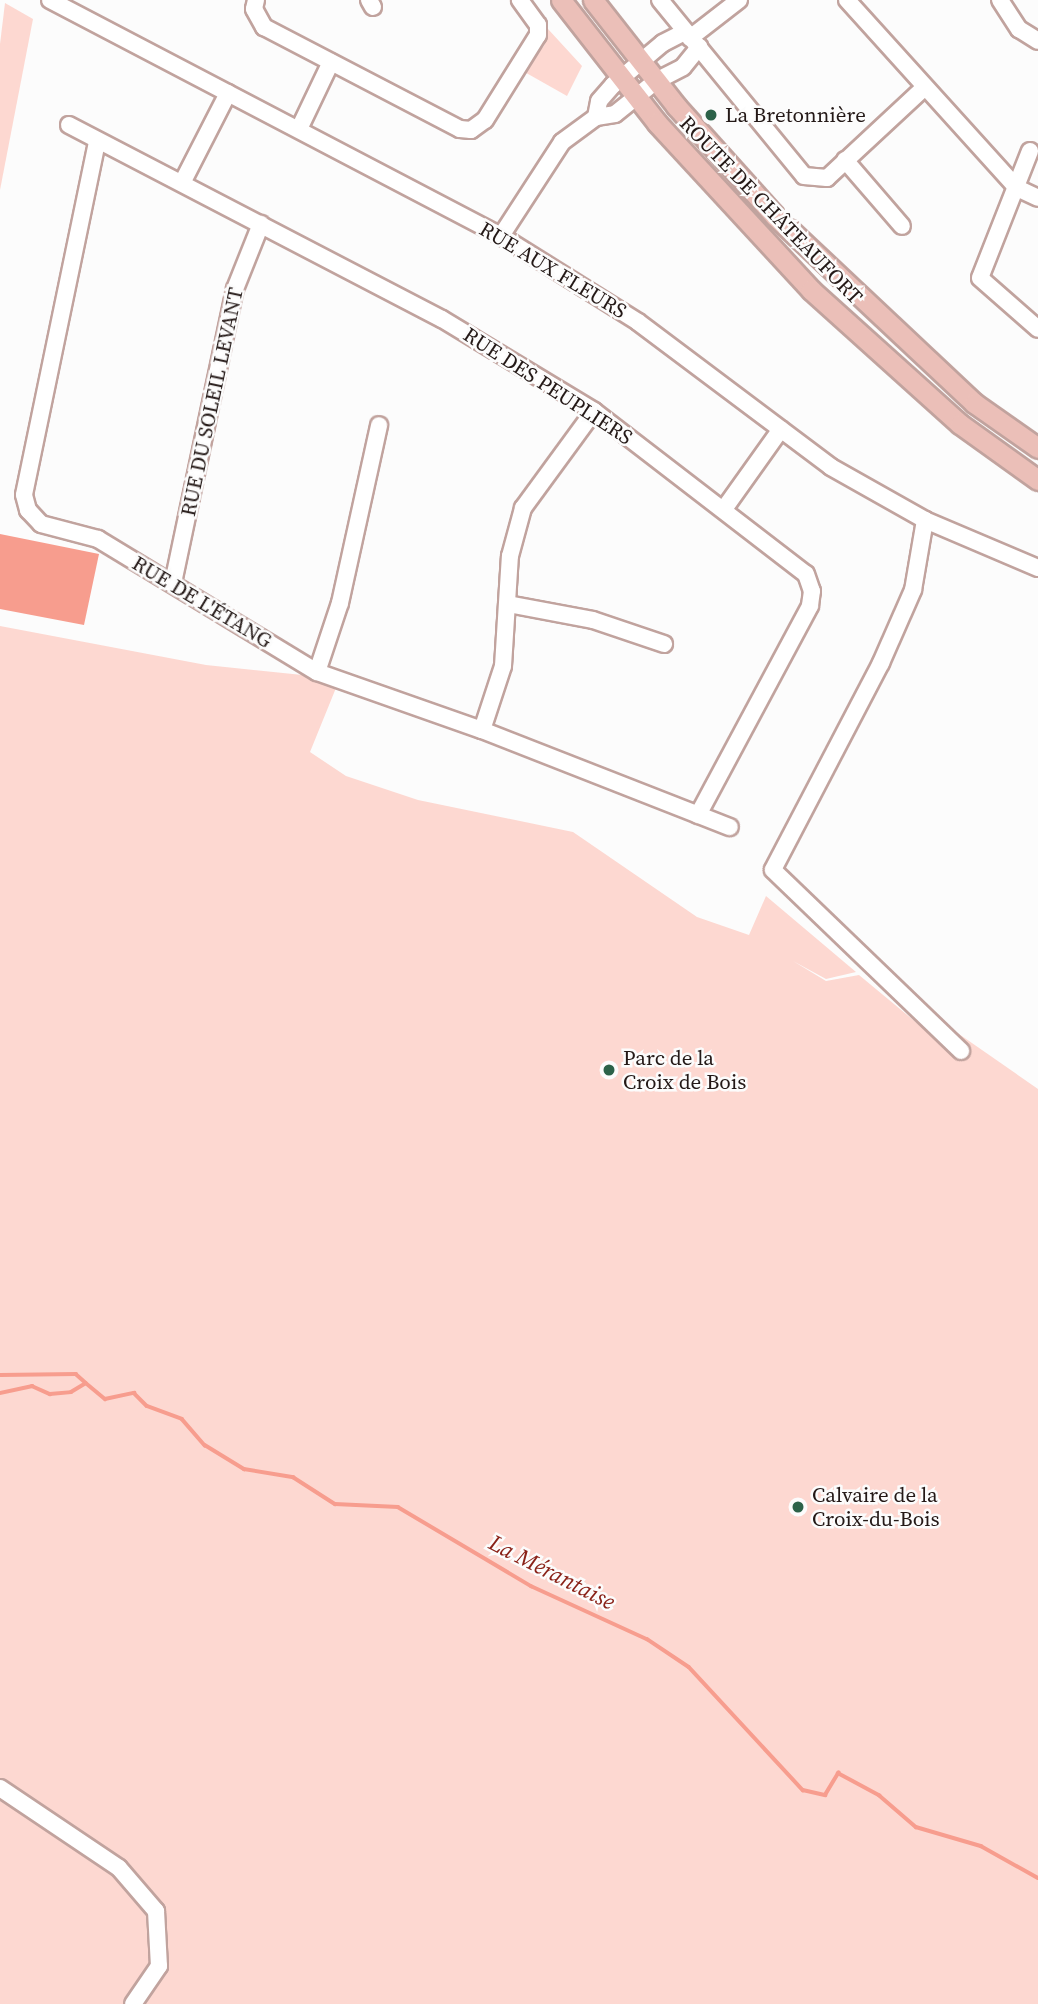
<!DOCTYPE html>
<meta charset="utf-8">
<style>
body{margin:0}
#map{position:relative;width:1038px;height:2004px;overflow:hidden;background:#fcfcfc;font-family:"Source Serif 4",serif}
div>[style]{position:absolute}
.green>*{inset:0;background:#fdd8d1}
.water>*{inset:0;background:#f79d8e}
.stream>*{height:3.5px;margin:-1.75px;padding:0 1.75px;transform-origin:1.75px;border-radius:1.75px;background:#f79d8e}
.roads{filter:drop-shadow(2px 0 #c1a39e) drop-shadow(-2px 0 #c1a39e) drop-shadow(0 2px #c1a39e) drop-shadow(0 -2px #c1a39e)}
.minor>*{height:16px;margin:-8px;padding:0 8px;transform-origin:8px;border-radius:8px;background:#fff}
.major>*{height:19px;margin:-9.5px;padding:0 9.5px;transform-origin:9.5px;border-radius:9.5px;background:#ebbfb8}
.dots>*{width:19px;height:19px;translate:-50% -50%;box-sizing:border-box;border:4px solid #fcfcfc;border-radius:50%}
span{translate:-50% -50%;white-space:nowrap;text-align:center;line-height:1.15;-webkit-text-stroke:5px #fcfcfc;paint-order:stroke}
.poi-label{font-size:21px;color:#241917}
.left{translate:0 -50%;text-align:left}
.street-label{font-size:21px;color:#241917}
.water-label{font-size:23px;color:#8a2218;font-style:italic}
</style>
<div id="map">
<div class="green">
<i style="clip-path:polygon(5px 3px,33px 19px,0 190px,0 44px)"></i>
<i style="clip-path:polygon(548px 29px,582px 66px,567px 96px,521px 70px,544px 46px)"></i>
<i style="clip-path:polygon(0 626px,206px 665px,312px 676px,338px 683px,310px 752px,346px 776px,418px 800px,573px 832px,697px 917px,749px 935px,766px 896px,856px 972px,826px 979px,793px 961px,826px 981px,859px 975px,935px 1038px,946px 1025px,1038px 1089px,1038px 2004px,0 2004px)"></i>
</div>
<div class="water">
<i style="clip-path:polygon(0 534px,99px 554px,84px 625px,0 609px)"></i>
</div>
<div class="stream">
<i style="left:0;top:1375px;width:76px;rotate:-0.8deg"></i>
<i style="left:76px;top:1374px;width:12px;rotate:42deg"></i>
<i style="left:0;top:1393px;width:33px;rotate:-12deg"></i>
<i style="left:32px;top:1386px;width:20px;rotate:24deg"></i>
<i style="left:50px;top:1394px;width:21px;rotate:-5deg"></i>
<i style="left:71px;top:1392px;width:17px;rotate:-31deg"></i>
<i style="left:86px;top:1383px;width:25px;rotate:40deg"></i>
<i style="left:105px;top:1399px;width:30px;rotate:-12deg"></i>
<i style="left:134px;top:1393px;width:18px;rotate:45deg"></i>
<i style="left:147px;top:1406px;width:37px;rotate:20deg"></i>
<i style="left:182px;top:1419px;width:35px;rotate:49deg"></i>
<i style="left:205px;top:1445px;width:46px;rotate:31.6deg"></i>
<i style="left:244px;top:1469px;width:50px;rotate:9.3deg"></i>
<i style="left:293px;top:1477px;width:50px;rotate:32.7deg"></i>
<i style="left:335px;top:1504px;width:63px;rotate:2.7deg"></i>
<i style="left:398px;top:1507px;width:155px;rotate:30.7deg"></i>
<i style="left:531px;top:1586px;width:128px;rotate:24.6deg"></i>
<i style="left:647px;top:1639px;width:50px;rotate:33.7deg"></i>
<i style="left:689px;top:1667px;width:168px;rotate:47.2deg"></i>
<i style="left:803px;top:1790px;width:23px;rotate:13deg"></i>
<i style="left:825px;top:1795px;width:26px;rotate:-59deg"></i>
<i style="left:838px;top:1773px;width:47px;rotate:28.2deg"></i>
<i style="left:879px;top:1795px;width:49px;rotate:40.9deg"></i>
<i style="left:916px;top:1827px;width:68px;rotate:16.3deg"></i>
<i style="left:981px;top:1846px;width:65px;rotate:29.3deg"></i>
</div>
<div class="roads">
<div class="minor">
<i style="left:50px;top:0;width:509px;rotate:27.62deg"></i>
<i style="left:501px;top:236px;width:162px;rotate:32.1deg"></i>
<i style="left:638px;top:322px;width:241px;rotate:36.9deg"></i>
<i style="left:831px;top:467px;width:108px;rotate:29.4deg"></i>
<i style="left:925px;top:520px;width:123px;rotate:23deg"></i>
<i style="left:256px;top:0;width:9px;rotate:103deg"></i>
<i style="left:254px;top:9px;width:21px;rotate:61deg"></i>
<i style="left:264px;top:27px;width:221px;rotate:27.5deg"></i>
<i style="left:460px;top:129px;width:11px;rotate:5deg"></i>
<i style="left:471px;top:130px;width:17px;rotate:-36deg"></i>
<i style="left:485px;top:120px;width:100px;rotate:-58.1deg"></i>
<i style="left:538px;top:35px;width:10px;rotate:-90deg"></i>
<i style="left:538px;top:25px;width:31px;rotate:-126deg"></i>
<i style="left:369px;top:0;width:8px;rotate:60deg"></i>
<i style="left:660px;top:0;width:227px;rotate:50.7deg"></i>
<i style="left:804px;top:176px;width:23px;rotate:5deg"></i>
<i style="left:827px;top:178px;width:132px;rotate:-42.9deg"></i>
<i style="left:847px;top:0;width:253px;rotate:47.9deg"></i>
<i style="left:1017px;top:188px;width:23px;rotate:25deg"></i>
<i style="left:1000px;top:0;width:35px;rotate:57deg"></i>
<i style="left:1019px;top:29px;width:22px;rotate:32deg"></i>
<i style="left:690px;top:38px;width:62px;rotate:-37.8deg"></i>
<i style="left:596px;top:117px;width:16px;rotate:-79deg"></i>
<i style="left:599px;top:101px;width:21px;rotate:-49deg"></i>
<i style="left:613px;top:85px;width:65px;rotate:-40deg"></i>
<i style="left:663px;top:43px;width:25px;rotate:-27deg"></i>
<i style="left:69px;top:125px;width:420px;rotate:27.5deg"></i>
<i style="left:442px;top:319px;width:178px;rotate:31.2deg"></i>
<i style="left:594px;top:411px;width:267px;rotate:37.6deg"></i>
<i style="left:806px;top:574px;width:18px;rotate:71deg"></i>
<i style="left:812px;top:591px;width:15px;rotate:98deg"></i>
<i style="left:810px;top:606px;width:237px;rotate:118.2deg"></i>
<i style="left:299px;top:129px;width:74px;rotate:-64.5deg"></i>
<i style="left:97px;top:142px;width:360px;rotate:101.7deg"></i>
<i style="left:24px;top:495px;width:16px;rotate:75deg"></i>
<i style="left:28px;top:510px;width:19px;rotate:47deg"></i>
<i style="left:41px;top:524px;width:59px;rotate:14.7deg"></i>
<i style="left:98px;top:539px;width:256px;rotate:31.3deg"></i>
<i style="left:317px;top:672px;width:175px;rotate:19.4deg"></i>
<i style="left:482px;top:730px;width:266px;rotate:21.4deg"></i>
<i style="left:1030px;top:151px;width:136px;rotate:111.5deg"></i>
<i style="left:980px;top:278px;width:77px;rotate:41.3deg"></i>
<i style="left:845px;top:160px;width:87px;rotate:49.2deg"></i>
<i style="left:182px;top:183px;width:101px;rotate:-62.9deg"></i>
<i style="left:501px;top:236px;width:112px;rotate:-57deg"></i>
<i style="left:562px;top:142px;width:42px;rotate:-36.3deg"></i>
<i style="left:596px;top:117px;width:19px;rotate:-9deg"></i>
<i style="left:615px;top:114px;width:53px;rotate:-38.8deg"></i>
<i style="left:656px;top:81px;width:30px;rotate:-27deg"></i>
<i style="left:683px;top:67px;width:26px;rotate:-51deg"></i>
<i style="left:724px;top:509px;width:98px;rotate:-54.5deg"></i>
<i style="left:925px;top:520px;width:71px;rotate:99.7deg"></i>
<i style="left:913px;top:590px;width:80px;rotate:113.7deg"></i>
<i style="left:881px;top:663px;width:233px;rotate:117.6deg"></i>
<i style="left:773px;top:870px;width:261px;rotate:43.9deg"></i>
<i style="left:173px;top:583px;width:300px;rotate:-78.1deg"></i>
<i style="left:235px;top:289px;width:70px;rotate:-68.2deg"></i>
<i style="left:508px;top:604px;width:86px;rotate:10.7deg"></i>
<i style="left:593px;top:620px;width:75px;rotate:18.7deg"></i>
<i style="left:317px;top:672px;width:73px;rotate:-71.6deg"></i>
<i style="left:340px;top:603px;width:182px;rotate:-77.6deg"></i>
<i style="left:482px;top:730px;width:67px;rotate:-71.8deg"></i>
<i style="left:503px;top:666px;width:110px;rotate:-86.4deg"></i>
<i style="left:510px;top:556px;width:50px;rotate:-74.8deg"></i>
<i style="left:523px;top:508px;width:120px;rotate:-53.8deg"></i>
<i style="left:0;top:1788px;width:143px;rotate:33.9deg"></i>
<i style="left:119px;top:1868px;width:57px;rotate:49.3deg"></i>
<i style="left:156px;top:1911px;width:55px;rotate:86.9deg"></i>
<i style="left:159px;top:1966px;width:46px;rotate:124.4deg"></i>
</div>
<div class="major">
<i style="left:561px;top:0;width:156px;rotate:52deg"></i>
<i style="left:657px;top:123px;width:227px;rotate:47.3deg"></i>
<i style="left:811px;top:290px;width:200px;rotate:42deg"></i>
<i style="left:960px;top:424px;width:96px;rotate:35.7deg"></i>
<i style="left:593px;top:0;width:135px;rotate:51.9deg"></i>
<i style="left:676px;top:106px;width:148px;rotate:48deg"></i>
<i style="left:775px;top:216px;width:273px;rotate:43.2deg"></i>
<i style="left:974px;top:403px;width:78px;rotate:35.1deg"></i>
</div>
</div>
<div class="dots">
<i style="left:711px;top:115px;background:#2c6249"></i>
<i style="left:609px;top:1070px;background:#2c6249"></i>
<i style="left:798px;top:1507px;background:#2c6249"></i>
</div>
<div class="poi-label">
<span class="left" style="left:725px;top:115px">La Bretonnière</span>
<span class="left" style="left:623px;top:1070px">Parc de la<br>Croix de Bois</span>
<span class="left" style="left:812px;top:1507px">Calvaire de la<br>Croix-du-Bois</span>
</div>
<div class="street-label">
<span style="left:771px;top:210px;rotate:46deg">ROUTE DE CHÂTEAUFORT</span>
<span style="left:553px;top:270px;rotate:31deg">RUE AUX FLEURS</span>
<span style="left:548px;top:386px;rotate:33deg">RUE DES PEUPLIERS</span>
<span style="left:212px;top:402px;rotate:-78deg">RUE DU SOLEIL LEVANT</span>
<span style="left:202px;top:602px;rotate:31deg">RUE DE L'ÉTANG</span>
</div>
<div class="water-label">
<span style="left:552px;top:1572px;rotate:27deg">La Mérantaise</span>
</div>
</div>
